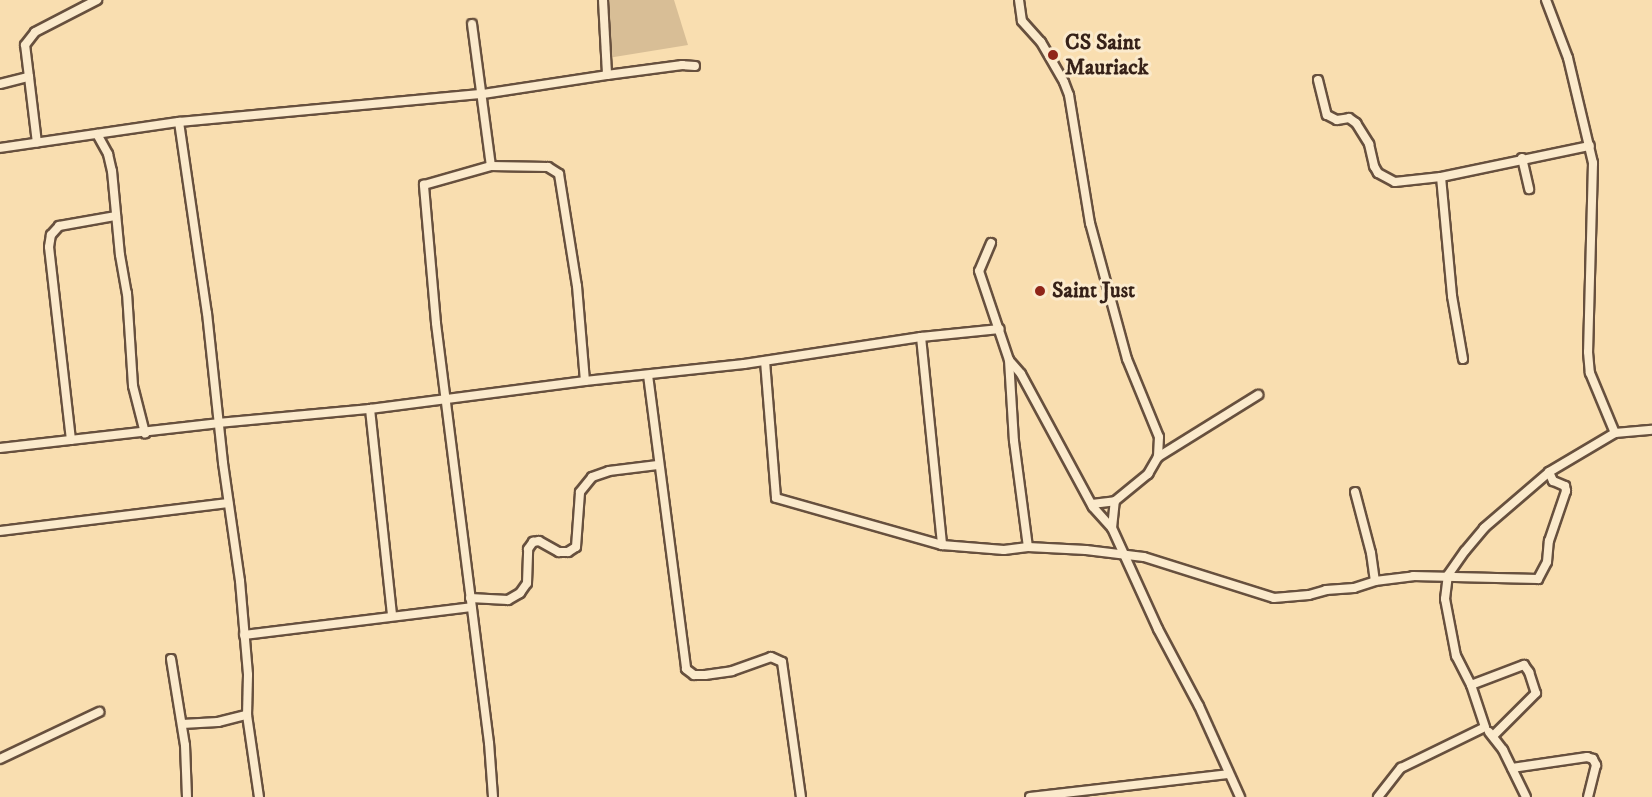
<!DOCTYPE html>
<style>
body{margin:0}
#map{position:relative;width:1652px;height:797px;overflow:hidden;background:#f9deb0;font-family:"IM FELL DW Pica",serif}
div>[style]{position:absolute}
.green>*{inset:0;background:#d8be96}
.roads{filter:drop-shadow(2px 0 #67503e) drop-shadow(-2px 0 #67503e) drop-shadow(0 2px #67503e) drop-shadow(0 -2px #67503e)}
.minor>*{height:8px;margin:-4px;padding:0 4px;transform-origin:4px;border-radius:4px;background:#fbeacc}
.dots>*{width:16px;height:16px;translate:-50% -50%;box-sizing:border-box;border:3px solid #fbeacc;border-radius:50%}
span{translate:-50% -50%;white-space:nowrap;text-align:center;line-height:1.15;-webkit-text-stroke:6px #fbeacc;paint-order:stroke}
.poi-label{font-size:22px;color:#362118;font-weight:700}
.left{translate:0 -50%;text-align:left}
</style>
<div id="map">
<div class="green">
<i style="clip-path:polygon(604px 0,674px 0,688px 45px,608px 58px)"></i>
</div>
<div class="roads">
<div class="minor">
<i style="left:603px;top:0;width:75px;rotate:86.9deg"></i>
<i style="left:1019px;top:0;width:21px;rotate:82deg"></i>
<i style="left:1022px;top:21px;width:28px;rotate:48deg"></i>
<i style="left:1041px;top:42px;width:46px;rotate:60.1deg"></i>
<i style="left:1064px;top:82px;width:14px;rotate:69deg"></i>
<i style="left:1069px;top:95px;width:130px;rotate:80.7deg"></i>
<i style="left:1090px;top:223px;width:141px;rotate:74.8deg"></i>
<i style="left:1127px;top:359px;width:84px;rotate:67.7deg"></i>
<i style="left:1159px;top:437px;width:20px;rotate:93deg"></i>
<i style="left:1546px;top:0;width:62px;rotate:69.2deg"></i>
<i style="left:1568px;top:58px;width:108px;rotate:76.6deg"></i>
<i style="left:1593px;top:163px;width:189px;rotate:91.5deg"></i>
<i style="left:1588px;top:352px;width:21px;rotate:85deg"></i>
<i style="left:1590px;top:373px;width:65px;rotate:67.4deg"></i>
<i style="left:472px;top:24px;width:143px;rotate:82.4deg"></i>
<i style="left:29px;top:77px;width:66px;rotate:83.1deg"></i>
<i style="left:1318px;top:80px;width:36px;rotate:76deg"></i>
<i style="left:1327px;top:115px;width:11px;rotate:27deg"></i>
<i style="left:1337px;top:120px;width:12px;rotate:-9deg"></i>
<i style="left:1349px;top:118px;width:9px;rotate:36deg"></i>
<i style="left:1356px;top:123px;width:25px;rotate:58deg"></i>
<i style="left:1369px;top:144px;width:23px;rotate:77deg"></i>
<i style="left:1374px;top:166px;width:8px;rotate:60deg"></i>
<i style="left:1378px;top:173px;width:19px;rotate:28deg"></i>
<i style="left:1395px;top:182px;width:46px;rotate:-6.2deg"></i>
<i style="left:1441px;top:177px;width:152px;rotate:-11.8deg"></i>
<i style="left:0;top:84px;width:30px;rotate:-14deg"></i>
<i style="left:29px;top:77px;width:32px;rotate:-97deg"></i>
<i style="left:25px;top:45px;width:16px;rotate:-52deg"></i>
<i style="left:35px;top:32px;width:70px;rotate:-27.3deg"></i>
<i style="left:179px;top:122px;width:193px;rotate:81.7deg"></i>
<i style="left:207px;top:313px;width:151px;rotate:83.9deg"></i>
<i style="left:223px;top:463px;width:119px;rotate:81.8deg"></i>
<i style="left:240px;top:581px;width:94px;rotate:85.1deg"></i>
<i style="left:248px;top:675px;width:40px;rotate:91.4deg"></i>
<i style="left:247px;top:715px;width:83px;rotate:81.7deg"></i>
<i style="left:97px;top:134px;width:23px;rotate:61deg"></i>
<i style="left:108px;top:154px;width:17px;rotate:77deg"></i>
<i style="left:112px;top:171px;width:84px;rotate:84.6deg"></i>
<i style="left:120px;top:255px;width:39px;rotate:80deg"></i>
<i style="left:127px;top:293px;width:93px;rotate:86.3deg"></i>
<i style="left:133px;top:386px;width:49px;rotate:75.7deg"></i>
<i style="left:0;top:148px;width:181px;rotate:-8.3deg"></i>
<i style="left:179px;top:122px;width:305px;rotate:-5.3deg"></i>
<i style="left:483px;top:94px;width:125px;rotate:-8.7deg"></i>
<i style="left:607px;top:75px;width:76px;rotate:-7.6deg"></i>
<i style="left:682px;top:65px;width:13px;rotate:4deg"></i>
<i style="left:1522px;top:158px;width:32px;rotate:77deg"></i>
<i style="left:1441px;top:177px;width:120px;rotate:84.7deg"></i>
<i style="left:1452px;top:296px;width:64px;rotate:80.1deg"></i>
<i style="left:991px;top:243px;width:30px;rotate:113deg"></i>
<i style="left:979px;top:271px;width:94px;rotate:71.4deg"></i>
<i style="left:1009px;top:360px;width:81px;rotate:86.5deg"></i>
<i style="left:1014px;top:441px;width:107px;rotate:82.5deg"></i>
<i style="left:921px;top:337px;width:209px;rotate:84.2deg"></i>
<i style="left:1009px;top:360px;width:18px;rotate:49deg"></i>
<i style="left:1021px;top:374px;width:151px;rotate:61.6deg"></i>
<i style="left:1093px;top:507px;width:28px;rotate:48deg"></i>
<i style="left:1112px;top:528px;width:111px;rotate:65.5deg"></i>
<i style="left:1158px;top:629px;width:87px;rotate:62deg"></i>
<i style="left:1199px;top:706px;width:100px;rotate:65.7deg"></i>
<i style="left:765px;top:361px;width:137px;rotate:85.4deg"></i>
<i style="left:776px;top:498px;width:173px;rotate:15.8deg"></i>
<i style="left:942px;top:545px;width:62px;rotate:4.6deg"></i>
<i style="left:1004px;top:550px;width:24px;rotate:-7deg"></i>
<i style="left:1028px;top:547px;width:58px;rotate:3deg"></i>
<i style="left:1086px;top:550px;width:58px;rotate:6.9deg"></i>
<i style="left:1144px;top:557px;width:136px;rotate:17.5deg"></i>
<i style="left:1274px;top:598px;width:35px;rotate:-5deg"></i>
<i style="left:1309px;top:595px;width:18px;rotate:-16deg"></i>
<i style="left:1326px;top:590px;width:28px;rotate:-4deg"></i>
<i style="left:1354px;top:588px;width:22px;rotate:-18deg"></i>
<i style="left:1375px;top:581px;width:38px;rotate:-7deg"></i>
<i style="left:1413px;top:576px;width:125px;rotate:1.4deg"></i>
<i style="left:1538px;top:579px;width:19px;rotate:-62deg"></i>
<i style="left:1547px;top:562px;width:21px;rotate:-85deg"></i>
<i style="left:1549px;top:541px;width:53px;rotate:-71.2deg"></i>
<i style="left:1566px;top:491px;width:5px;rotate:-101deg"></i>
<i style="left:1565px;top:486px;width:13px;rotate:-157deg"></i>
<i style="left:1553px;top:481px;width:10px;rotate:-114deg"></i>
<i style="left:648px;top:375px;width:296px;rotate:82.6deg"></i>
<i style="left:686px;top:669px;width:10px;rotate:37deg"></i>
<i style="left:694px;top:675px;width:11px"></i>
<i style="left:705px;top:675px;width:27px;rotate:-8deg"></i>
<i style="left:732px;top:671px;width:41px;rotate:-19.7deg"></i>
<i style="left:771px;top:657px;width:12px;rotate:24deg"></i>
<i style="left:782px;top:662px;width:136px;rotate:82deg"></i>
<i style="left:370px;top:409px;width:208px;rotate:83.9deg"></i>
<i style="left:71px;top:440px;width:194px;rotate:-96.5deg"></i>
<i style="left:49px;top:247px;width:12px;rotate:-81deg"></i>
<i style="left:51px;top:235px;width:12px;rotate:-48deg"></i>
<i style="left:59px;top:226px;width:58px;rotate:-10deg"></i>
<i style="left:0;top:448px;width:219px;rotate:-6.5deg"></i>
<i style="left:218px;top:423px;width:153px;rotate:-5.3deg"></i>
<i style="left:370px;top:409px;width:217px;rotate:-7.4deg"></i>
<i style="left:585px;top:381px;width:160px;rotate:-6.1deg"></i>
<i style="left:744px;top:364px;width:179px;rotate:-8.7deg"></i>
<i style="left:921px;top:337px;width:79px;rotate:-5.8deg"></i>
<i style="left:1355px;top:492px;width:63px;rotate:75.3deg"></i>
<i style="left:1371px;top:553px;width:28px;rotate:82deg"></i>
<i style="left:1092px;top:504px;width:23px;rotate:-7deg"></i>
<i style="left:1115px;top:501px;width:43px;rotate:-39.3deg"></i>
<i style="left:1148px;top:474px;width:20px;rotate:-60deg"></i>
<i style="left:1158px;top:457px;width:118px;rotate:-31.8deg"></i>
<i style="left:1112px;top:528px;width:27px;rotate:-84deg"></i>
<i style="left:0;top:531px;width:230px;rotate:-7deg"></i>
<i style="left:470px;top:598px;width:38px;rotate:3deg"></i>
<i style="left:508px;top:600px;width:14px;rotate:-30deg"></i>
<i style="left:520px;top:593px;width:12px;rotate:-55deg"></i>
<i style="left:527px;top:583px;width:34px;rotate:-88deg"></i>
<i style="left:528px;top:549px;width:9px;rotate:-54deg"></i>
<i style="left:533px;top:542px;width:6px;rotate:-9deg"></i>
<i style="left:539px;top:541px;width:23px;rotate:29deg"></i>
<i style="left:559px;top:552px;width:9px"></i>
<i style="left:568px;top:552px;width:9px;rotate:-32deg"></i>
<i style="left:576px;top:547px;width:55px;rotate:-85.8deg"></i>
<i style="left:580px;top:492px;width:19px;rotate:-51deg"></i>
<i style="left:592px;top:477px;width:18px;rotate:-19deg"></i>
<i style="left:609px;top:471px;width:49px;rotate:-7deg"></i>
<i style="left:244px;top:635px;width:229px;rotate:-7deg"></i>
<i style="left:171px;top:659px;width:87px;rotate:80.8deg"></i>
<i style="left:185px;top:745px;width:52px;rotate:87.8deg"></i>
<i style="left:1471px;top:685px;width:57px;rotate:-20.7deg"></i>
<i style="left:1524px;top:665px;width:9px;rotate:54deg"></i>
<i style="left:1529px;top:672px;width:22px;rotate:72deg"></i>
<i style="left:1536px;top:693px;width:61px;rotate:135deg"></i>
<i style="left:182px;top:724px;width:36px;rotate:-3deg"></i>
<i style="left:218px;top:722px;width:30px;rotate:-14deg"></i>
<i style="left:1489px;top:732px;width:23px;rotate:52deg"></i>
<i style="left:1503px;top:750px;width:52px;rotate:63.9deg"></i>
<i style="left:0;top:759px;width:110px;rotate:-25.4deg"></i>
<i style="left:1512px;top:768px;width:76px;rotate:-8.3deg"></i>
<i style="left:1587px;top:757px;width:6px;rotate:18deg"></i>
<i style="left:1593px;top:759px;width:7px;rotate:63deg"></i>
<i style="left:1596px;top:765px;width:33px;rotate:104deg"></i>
<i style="left:493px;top:797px;width:54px;rotate:-94.2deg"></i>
<i style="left:489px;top:743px;width:423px;rotate:-97.2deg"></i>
<i style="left:436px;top:323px;width:139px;rotate:-95deg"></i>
<i style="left:424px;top:185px;width:70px;rotate:-15.8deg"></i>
<i style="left:491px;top:166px;width:57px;rotate:1deg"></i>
<i style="left:548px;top:167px;width:13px;rotate:32deg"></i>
<i style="left:559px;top:174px;width:113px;rotate:80.9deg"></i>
<i style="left:577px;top:286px;width:95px;rotate:85.2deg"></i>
<i style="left:1030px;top:797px;width:199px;rotate:-6.6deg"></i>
<i style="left:1378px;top:797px;width:37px;rotate:-52deg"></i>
<i style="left:1401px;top:768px;width:93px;rotate:-26deg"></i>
<i style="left:1485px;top:727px;width:44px;rotate:-108.4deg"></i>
<i style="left:1471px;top:685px;width:33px;rotate:-117deg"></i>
<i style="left:1456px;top:656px;width:58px;rotate:-100.9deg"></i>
<i style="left:1445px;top:599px;width:24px;rotate:-83deg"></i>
<i style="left:1448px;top:575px;width:29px;rotate:-55deg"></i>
<i style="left:1465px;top:551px;width:30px;rotate:-50deg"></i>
<i style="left:1484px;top:528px;width:86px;rotate:-40.7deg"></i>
<i style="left:1549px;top:472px;width:77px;rotate:-30.6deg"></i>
<i style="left:1615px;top:433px;width:37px;rotate:-5deg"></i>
</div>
</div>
<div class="dots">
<i style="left:1053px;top:55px;background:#8f2418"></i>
<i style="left:1040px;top:291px;background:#8f2418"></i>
</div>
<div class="poi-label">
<span class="left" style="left:1065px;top:55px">CS Saint<br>Mauriack</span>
<span class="left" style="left:1052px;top:291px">Saint Just</span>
</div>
</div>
